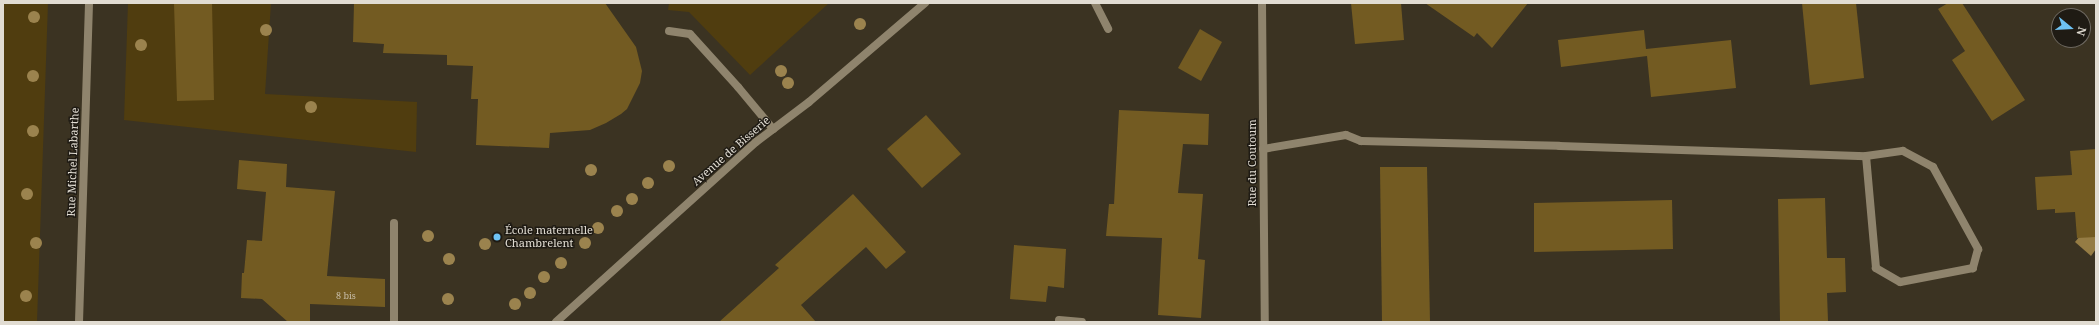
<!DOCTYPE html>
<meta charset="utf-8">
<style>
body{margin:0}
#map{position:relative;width:2099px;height:325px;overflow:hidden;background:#3b3322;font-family:"Noto Serif",serif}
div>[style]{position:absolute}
.green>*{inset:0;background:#503d0f}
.water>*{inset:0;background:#957c44}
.building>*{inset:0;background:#735b22}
.service>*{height:8px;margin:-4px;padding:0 4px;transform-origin:4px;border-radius:4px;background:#8f846d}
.minor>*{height:8px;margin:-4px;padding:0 4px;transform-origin:4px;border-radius:4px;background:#8f846d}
.tertiary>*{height:8px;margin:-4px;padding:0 4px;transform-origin:4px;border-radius:4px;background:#8f846d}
.trees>*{width:12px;height:12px;margin:-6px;border-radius:50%;background:#9b834e}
.dots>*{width:11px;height:11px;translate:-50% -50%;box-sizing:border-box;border:2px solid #1f1b14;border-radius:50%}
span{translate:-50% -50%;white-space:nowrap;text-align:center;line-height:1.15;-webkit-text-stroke:3px #1f1b14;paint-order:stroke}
.number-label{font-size:9px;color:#c6bca6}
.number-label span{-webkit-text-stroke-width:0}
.street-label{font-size:11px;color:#e1dcd2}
.poi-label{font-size:11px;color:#e1dcd2}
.left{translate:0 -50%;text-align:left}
.frame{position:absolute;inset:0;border:4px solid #e1dcd2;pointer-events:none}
.north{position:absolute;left:2051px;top:8px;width:40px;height:40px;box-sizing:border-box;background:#1f1b14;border:1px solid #6d6860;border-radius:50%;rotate:108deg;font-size:11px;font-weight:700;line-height:16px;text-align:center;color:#e1dcd2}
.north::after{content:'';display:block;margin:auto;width:14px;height:18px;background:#6ec2f3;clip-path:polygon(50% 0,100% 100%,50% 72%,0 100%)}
</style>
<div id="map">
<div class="green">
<i style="clip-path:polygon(3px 3px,48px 3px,37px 322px,3px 322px)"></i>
<i style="clip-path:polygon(128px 3px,271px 3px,265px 94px,417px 102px,416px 152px,124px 120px)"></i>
<i style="clip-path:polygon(669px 3px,829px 3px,750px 75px,689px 12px,668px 10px)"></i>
</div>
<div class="water">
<i style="clip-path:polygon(2096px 217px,2096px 249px,2091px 256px,2075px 242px)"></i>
</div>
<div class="building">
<i style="clip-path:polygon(174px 3px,212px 3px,214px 100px,177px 101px)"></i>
<i style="clip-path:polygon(354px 3px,605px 3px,636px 47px,642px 71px,640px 83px,627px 109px,621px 114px,606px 123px,590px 130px,550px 133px,549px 148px,476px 145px,478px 99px,471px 99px,473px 66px,447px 65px,447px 55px,383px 53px,384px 44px,353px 42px)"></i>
<i style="clip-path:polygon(1351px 3px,1401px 3px,1404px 40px,1355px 44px)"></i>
<i style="clip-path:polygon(1425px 3px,1528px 3px,1492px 48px,1477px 33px,1474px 37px)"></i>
<i style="clip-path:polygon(1802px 3px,1856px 3px,1864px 78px,1810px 85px)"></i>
<i style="clip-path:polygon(1948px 3px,1962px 3px,2025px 100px,1992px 121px,1952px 60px,1965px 51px,1938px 9px)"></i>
<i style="clip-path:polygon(1200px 29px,1222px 42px,1201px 81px,1178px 68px)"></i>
<i style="clip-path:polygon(1644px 30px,1646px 49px,1731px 40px,1736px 88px,1651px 97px,1647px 56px,1561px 67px,1558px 40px)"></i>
<i style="clip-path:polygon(1119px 110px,1209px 114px,1208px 145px,1183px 144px,1178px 193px,1203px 194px,1198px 259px,1205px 260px,1201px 318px,1158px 315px,1162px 238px,1106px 236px,1109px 204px,1114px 204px)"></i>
<i style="clip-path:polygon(926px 115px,961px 154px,922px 188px,887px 149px)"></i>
<i style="clip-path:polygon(2096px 149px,2096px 237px,2077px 238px,2075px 212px,2055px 213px,2055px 209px,2037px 210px,2035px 177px,2072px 175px,2070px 151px)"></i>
<i style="clip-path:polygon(239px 160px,287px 164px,286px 187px,335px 191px,327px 276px,385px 279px,385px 307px,310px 304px,310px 322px,288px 322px,262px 299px,241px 298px,242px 273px,244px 273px,247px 240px,262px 241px,266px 192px,237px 189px)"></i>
<i style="clip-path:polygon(1380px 167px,1427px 167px,1430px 322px,1382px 322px)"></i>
<i style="clip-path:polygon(853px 194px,906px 252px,886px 269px,866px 247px,801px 305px,816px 322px,719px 322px,779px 268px,775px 265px)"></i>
<i style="clip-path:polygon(1825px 198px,1827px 258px,1845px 258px,1846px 292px,1827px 293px,1828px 321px,1780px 321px,1778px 199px)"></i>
<i style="clip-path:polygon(1672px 200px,1673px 249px,1534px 252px,1534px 203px)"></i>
<i style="clip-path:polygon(1014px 245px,1066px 249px,1064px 288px,1048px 286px,1046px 302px,1010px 299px)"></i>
</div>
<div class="service">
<i style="left:1095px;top:3px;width:29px;rotate:63deg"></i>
<i style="left:669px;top:31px;width:21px;rotate:8deg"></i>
<i style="left:690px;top:34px;width:72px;rotate:47.8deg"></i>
<i style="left:738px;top:87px;width:55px;rotate:50.2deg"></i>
<i style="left:1059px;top:320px;width:23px;rotate:5deg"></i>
<i style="left:394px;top:322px;width:99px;rotate:-90deg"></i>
</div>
<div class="minor">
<i style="left:1262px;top:3px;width:319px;rotate:89.5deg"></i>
<i style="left:1263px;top:149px;width:84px;rotate:-9.6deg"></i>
<i style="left:1346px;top:135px;width:16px;rotate:22deg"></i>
<i style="left:1361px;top:141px;width:198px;rotate:1.4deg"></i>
<i style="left:1559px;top:146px;width:307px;rotate:1.9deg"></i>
<i style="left:1903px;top:151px;width:34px;rotate:28deg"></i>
<i style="left:1933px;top:167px;width:94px;rotate:61.2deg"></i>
<i style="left:1978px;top:249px;width:20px;rotate:105deg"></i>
<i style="left:1973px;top:268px;width:74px;rotate:169.1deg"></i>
<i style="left:1900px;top:282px;width:28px;rotate:-150deg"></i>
<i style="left:1876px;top:268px;width:112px;rotate:-95.1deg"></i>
<i style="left:1866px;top:156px;width:37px;rotate:-8deg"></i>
<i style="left:79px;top:322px;width:319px;rotate:-88.2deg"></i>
</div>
<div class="tertiary">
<i style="left:556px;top:322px;width:269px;rotate:-42deg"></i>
<i style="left:756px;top:142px;width:66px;rotate:-37deg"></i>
<i style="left:809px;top:102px;width:153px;rotate:-40.5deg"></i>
</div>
<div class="trees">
<i style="left:34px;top:17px"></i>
<i style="left:860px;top:24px"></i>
<i style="left:266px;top:30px"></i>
<i style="left:141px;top:45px"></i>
<i style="left:781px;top:71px"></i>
<i style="left:33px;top:76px"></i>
<i style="left:788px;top:83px"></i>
<i style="left:311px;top:107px"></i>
<i style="left:33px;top:131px"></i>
<i style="left:669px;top:166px"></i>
<i style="left:591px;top:170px"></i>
<i style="left:648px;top:183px"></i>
<i style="left:27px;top:194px"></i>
<i style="left:632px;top:199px"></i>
<i style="left:617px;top:211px"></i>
<i style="left:598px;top:228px"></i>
<i style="left:428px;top:236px"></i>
<i style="left:36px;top:243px"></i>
<i style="left:585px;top:243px"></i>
<i style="left:485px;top:244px"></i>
<i style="left:449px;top:259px"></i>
<i style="left:561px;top:263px"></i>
<i style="left:544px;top:277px"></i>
<i style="left:530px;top:293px"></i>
<i style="left:26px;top:296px"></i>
<i style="left:448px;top:299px"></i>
<i style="left:515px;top:304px"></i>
</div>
<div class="dots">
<i style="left:497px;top:237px;background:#6ec2f3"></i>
</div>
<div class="number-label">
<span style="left:346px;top:296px">8 bis</span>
</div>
<div class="street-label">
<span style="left:731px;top:151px;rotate:-41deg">Avenue de Bisserie</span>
<span style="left:73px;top:162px;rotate:-88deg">Rue Michel Labarthe</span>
<span style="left:1252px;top:163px;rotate:-90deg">Rue du Coutoum</span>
</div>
<div class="poi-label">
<span class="left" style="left:505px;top:237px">École maternelle<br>Chambrelent</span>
</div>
<div class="frame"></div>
<div class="north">N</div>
</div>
